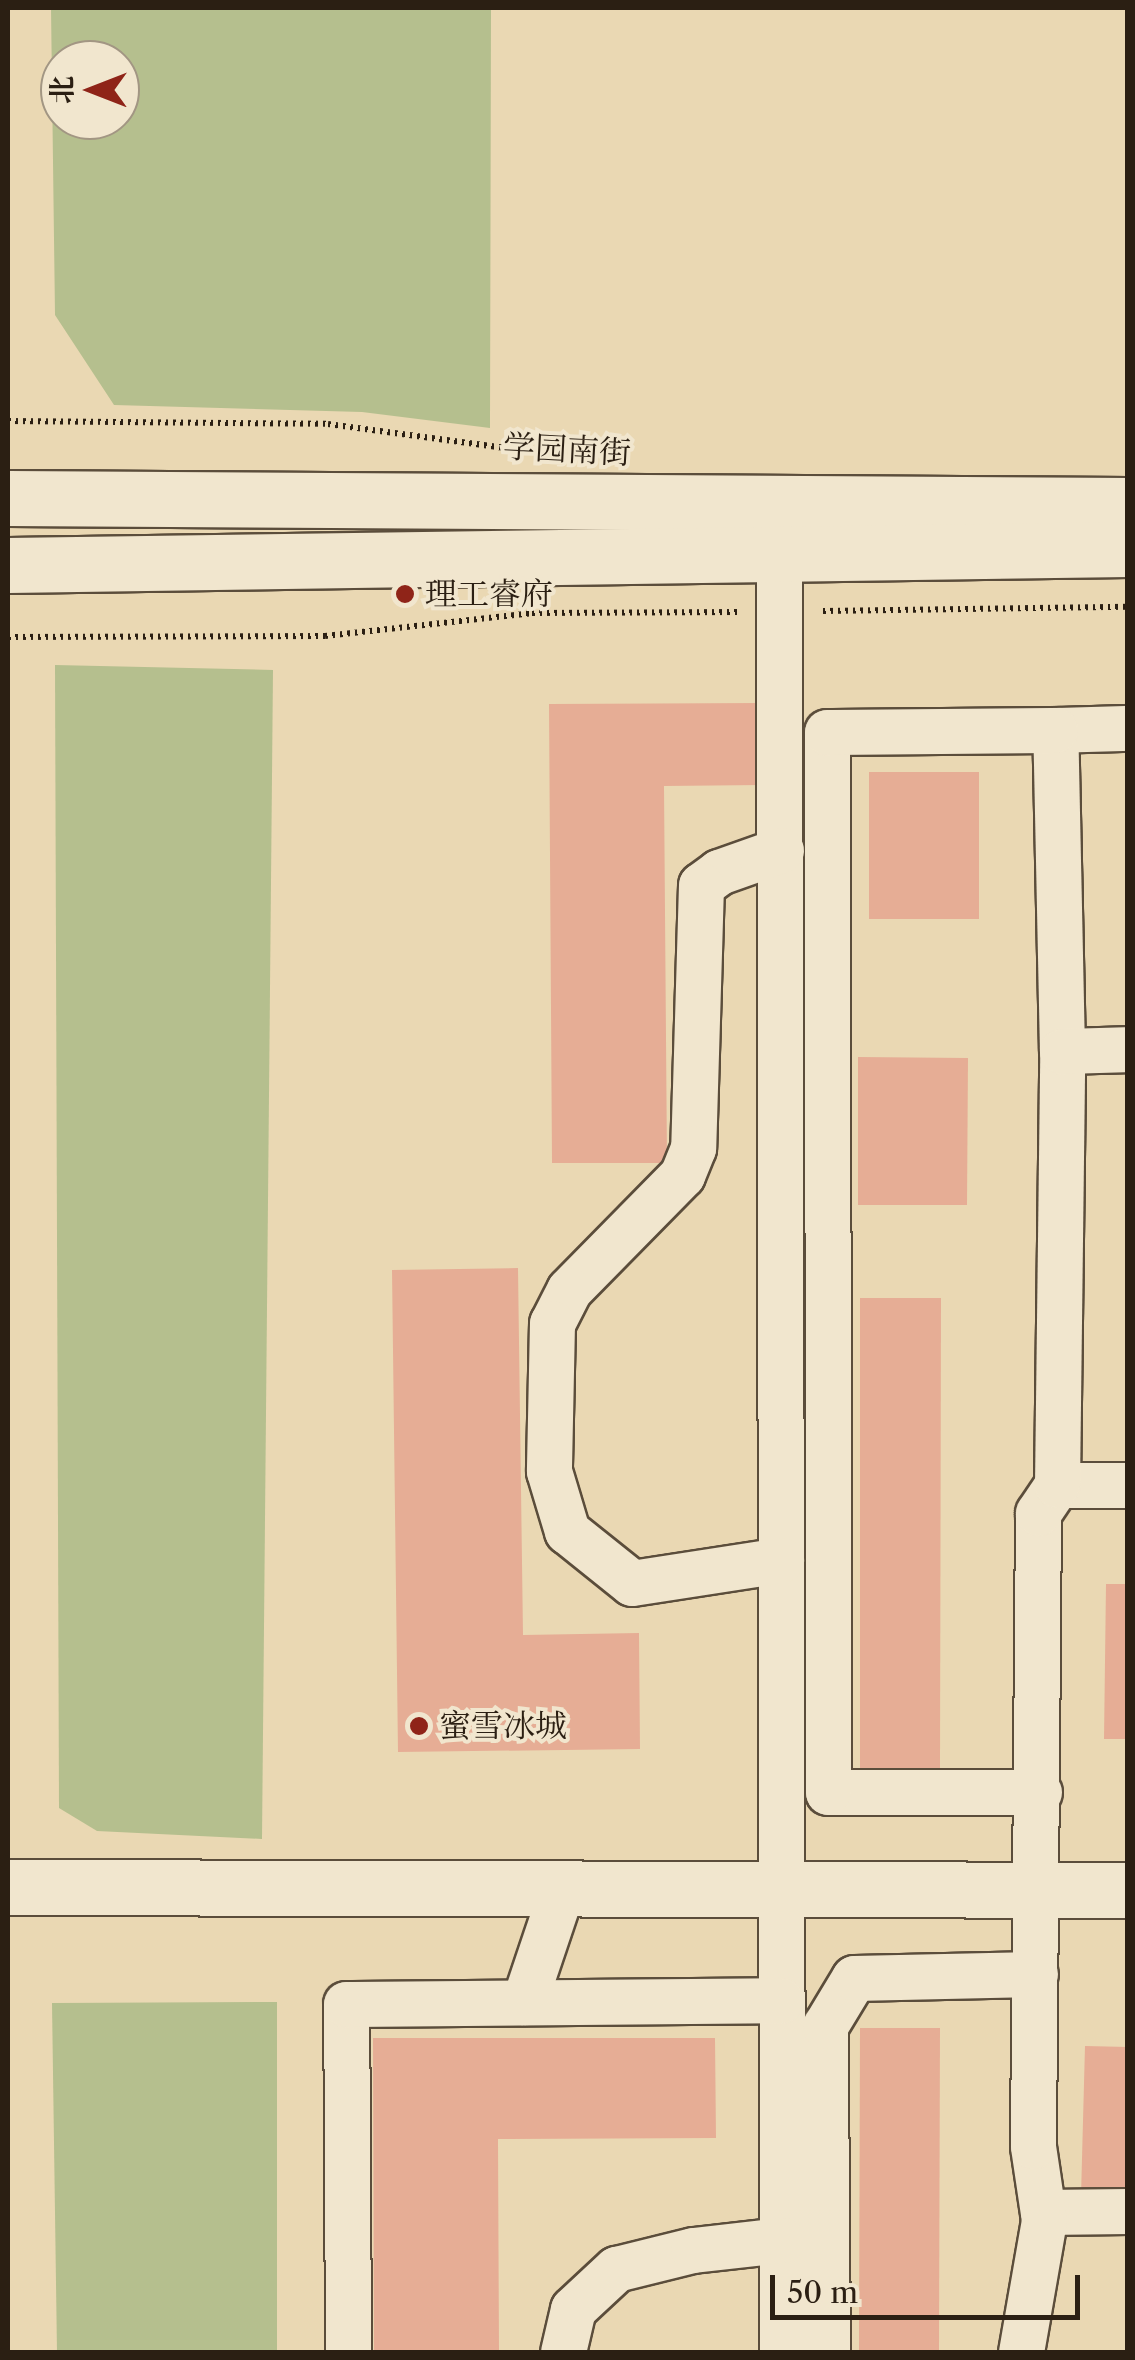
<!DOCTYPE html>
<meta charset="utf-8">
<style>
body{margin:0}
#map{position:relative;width:1135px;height:2360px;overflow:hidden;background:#ead8b3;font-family:"Libre Caslon Text","Noto Serif SC",serif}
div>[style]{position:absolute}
.green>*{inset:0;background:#b5bf8e}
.building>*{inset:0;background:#e6ad95}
.path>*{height:6px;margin-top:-3px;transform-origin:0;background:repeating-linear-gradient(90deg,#2b1f13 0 2.5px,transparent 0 7.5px)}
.roads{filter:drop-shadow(2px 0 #5b4d3b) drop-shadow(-2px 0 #5b4d3b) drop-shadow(0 2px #5b4d3b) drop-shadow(0 -2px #5b4d3b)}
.minor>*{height:45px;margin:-22.5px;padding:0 22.5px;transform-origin:22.5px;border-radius:22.5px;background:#f1e6ce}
.tertiary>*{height:55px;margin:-27.5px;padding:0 27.5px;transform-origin:27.5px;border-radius:27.5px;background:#f1e6ce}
.dots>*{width:28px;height:28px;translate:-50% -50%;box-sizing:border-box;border:5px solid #f1e6ce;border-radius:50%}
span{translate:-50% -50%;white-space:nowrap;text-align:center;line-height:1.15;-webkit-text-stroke:8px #f1e6ce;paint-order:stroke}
.street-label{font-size:32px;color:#2b1f13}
.poi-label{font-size:32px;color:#2b1f13}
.left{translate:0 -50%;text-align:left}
.frame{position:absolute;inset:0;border:10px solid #2b1f13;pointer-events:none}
.north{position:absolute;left:40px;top:40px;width:100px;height:100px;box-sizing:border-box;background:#f1e6ce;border:2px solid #a29683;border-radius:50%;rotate:270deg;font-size:28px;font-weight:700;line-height:40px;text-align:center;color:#2b1f13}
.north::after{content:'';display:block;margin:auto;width:35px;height:45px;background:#8f2418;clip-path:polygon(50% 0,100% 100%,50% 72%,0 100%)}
.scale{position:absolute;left:770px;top:2275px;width:310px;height:45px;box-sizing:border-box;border:5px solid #2b1f13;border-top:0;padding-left:12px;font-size:30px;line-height:35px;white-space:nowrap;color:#2b1f13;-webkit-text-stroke:8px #f1e6ce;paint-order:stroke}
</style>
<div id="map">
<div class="green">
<i style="clip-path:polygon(evenodd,51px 8px,491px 8px,490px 428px,362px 412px,114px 405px,55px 315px,51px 8px,60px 60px,120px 60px,120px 120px,60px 120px,60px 60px)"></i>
<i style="clip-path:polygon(55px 665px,273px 670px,262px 1839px,97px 1831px,59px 1808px)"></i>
<i style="clip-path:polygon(277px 2002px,277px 2352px,57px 2352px,52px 2003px)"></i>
</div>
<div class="building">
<i style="clip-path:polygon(761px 703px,762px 785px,664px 786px,667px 1163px,552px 1163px,549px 704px)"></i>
<i style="clip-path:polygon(869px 772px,979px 772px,979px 919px,869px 919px)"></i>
<i style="clip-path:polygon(858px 1057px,968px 1058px,967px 1205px,858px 1205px)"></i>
<i style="clip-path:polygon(518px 1268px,523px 1635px,639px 1633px,640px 1749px,398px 1752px,392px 1270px)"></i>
<i style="clip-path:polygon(860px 1298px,941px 1298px,940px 1769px,860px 1769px)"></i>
<i style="clip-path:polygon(1106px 1584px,1128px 1584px,1128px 1739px,1104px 1739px)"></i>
<i style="clip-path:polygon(860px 2028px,940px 2028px,939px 2352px,859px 2352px)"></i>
<i style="clip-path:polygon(373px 2038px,715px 2038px,716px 2138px,498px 2139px,499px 2352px,374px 2352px)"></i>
<i style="clip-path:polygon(1085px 2046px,1128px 2047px,1128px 2197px,1081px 2196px)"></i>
</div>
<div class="path">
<i style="left:8px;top:421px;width:320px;rotate:0.5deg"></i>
<i style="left:328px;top:424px;width:186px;rotate:7.7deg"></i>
<i style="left:823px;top:611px;width:305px;rotate:-0.8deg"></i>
<i style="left:8px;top:637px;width:317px;rotate:-0.2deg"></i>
<i style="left:325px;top:636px;width:208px;rotate:-6.3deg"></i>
<i style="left:532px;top:613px;width:208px;rotate:-0.3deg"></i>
</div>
<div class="roads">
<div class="minor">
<i style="left:779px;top:552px;width:1800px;rotate:89.9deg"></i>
<i style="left:781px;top:850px;width:66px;rotate:160.5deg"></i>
<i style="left:719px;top:872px;width:22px;rotate:144deg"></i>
<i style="left:701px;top:885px;width:263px;rotate:91.7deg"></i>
<i style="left:693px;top:1148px;width:29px;rotate:112deg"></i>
<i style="left:682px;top:1175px;width:161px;rotate:134.5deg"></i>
<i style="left:569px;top:1290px;width:37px;rotate:117deg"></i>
<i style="left:552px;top:1323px;width:148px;rotate:91.2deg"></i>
<i style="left:549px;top:1471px;width:63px;rotate:73.3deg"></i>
<i style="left:567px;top:1531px;width:83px;rotate:38.7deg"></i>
<i style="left:632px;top:1583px;width:151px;rotate:-8.8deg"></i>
<i style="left:1062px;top:1051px;width:321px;rotate:-91.2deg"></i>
<i style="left:1055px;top:730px;width:73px;rotate:-1.6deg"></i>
<i style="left:1057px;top:1485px;width:71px"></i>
<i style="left:1039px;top:1792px;width:211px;rotate:180deg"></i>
<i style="left:828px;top:1792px;width:1060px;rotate:-90.05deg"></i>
<i style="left:827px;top:732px;width:228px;rotate:-0.5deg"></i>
<i style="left:524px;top:2002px;width:119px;rotate:-71.4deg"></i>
<i style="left:1043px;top:2212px;width:85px;rotate:-0.7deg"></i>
<i style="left:348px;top:2352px;width:348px;rotate:-90.3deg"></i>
<i style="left:346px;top:2004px;width:435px;rotate:-0.5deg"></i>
<i style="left:563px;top:2352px;width:44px;rotate:-76.9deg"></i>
<i style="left:573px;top:2309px;width:59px;rotate:-42.9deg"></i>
<i style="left:616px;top:2269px;width:79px;rotate:-13.9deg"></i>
<i style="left:693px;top:2250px;width:90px;rotate:-6.4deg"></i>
<i style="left:827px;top:2352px;width:326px;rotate:-90.4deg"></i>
<i style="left:825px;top:2026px;width:56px;rotate:-58.9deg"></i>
<i style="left:854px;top:1978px;width:181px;rotate:-1.3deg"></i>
<i style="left:1021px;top:2352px;width:134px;rotate:-80.1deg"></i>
<i style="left:1044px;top:2220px;width:75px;rotate:-98.5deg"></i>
<i style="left:1033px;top:2146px;width:633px;rotate:-89.55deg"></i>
<i style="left:1038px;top:1513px;width:34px;rotate:-56deg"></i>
<i style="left:1057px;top:1485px;width:434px;rotate:-89.3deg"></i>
<i style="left:1062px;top:1051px;width:66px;rotate:-1.7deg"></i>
</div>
<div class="tertiary">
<i style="left:8px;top:498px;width:1120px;rotate:0.36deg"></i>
<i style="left:8px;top:565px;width:1120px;rotate:-0.82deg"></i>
<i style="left:8px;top:1887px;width:1120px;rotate:0.15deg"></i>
</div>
</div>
<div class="dots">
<i style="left:405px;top:594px;background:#8f2418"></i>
<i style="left:419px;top:1726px;background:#8f2418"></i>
</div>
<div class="street-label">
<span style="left:567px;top:450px;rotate:3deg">学园南街</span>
</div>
<div class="poi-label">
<span class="left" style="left:425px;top:594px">理工睿府</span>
<span class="left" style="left:439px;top:1726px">蜜雪冰城</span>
</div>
<div class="frame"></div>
<div class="north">北</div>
<div class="scale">50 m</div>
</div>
